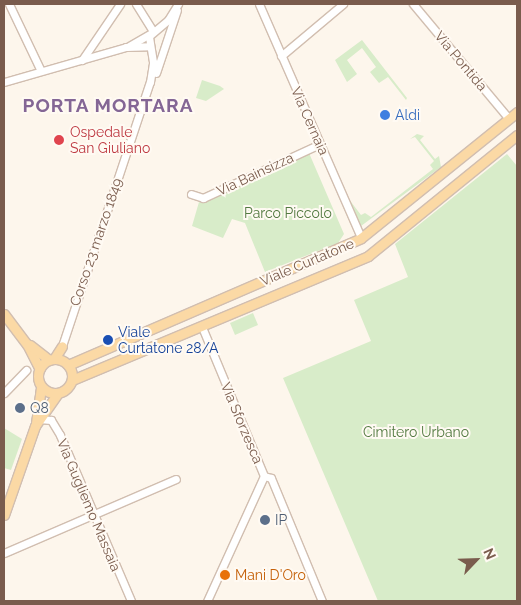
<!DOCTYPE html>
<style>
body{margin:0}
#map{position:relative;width:521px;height:605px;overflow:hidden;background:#fdf6ec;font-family:Raleway,sans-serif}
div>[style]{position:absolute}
.green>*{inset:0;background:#d8ecc9}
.roads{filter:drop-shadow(1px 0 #d1beb0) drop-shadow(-1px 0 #d1beb0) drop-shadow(0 1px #d1beb0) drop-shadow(0 -1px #d1beb0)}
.minor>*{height:7px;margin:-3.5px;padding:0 3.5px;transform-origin:3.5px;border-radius:3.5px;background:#fff}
.major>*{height:9px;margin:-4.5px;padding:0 4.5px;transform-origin:4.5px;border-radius:4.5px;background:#fbd9a5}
.major>.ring{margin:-4.5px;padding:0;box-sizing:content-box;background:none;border:9px solid #fbd9a5;border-radius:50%}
.dots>*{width:14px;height:14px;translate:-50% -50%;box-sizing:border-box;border:2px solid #fffaf3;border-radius:50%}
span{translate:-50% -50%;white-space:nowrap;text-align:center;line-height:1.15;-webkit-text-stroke:4px #fffaf3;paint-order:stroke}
.street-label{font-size:14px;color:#7a5c4d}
.shop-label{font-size:14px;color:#366cbe}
.left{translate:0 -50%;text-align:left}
.health-label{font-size:14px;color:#be3a42}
.park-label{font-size:14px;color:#537a41}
.transit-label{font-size:14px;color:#164399}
.service-label{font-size:14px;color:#4e5e75}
.food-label{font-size:14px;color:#c56008}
.district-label{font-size:19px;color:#846695;font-weight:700;letter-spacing:1px}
.frame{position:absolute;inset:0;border:5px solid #7a5c4d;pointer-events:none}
.north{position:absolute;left:451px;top:535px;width:50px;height:50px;-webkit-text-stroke:4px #fffaf3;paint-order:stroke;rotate:66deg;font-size:14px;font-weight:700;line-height:20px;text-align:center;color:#7a5c4d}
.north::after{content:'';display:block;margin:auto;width:18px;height:22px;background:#7a5c4d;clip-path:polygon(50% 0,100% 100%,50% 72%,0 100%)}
</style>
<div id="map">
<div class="green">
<i style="clip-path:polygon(362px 40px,407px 98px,406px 100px,388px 77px,379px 83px,370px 72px,376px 67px,362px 48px,347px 60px,357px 74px,347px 82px,335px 60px)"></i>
<i style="clip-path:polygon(202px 80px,220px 86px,224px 89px,206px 101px,196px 98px)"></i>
<i style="clip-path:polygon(417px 134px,424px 136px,420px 140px,435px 159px,439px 156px,441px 167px,361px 226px,348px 198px,361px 215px,365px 213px,371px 217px,433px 169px,430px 165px,434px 161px,415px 137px,410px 139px)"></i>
<i style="clip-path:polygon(309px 153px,344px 234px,338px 243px,265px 272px,245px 223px,232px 219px,223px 238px,192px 226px,199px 202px,203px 203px)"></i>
<i style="clip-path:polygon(507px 154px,517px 166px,517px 601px,378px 601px,283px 378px,371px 341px,354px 300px,408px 277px,395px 244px)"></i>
<i style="clip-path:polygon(253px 313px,258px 325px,235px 335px,230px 323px)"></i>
<i style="clip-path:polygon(4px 428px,22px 439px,11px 470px,4px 468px)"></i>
</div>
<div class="roads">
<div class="minor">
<i style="left:9px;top:4px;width:74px;rotate:64.5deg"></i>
<i style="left:136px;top:4px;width:32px;rotate:58deg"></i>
<i style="left:259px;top:4px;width:255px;rotate:66.4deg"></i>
<i style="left:413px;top:4px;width:150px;rotate:50.1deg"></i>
<i style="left:129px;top:46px;width:24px;rotate:-30deg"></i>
<i style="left:281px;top:56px;width:81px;rotate:-40deg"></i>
<i style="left:82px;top:60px;width:68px;rotate:-55.8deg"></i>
<i style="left:156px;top:73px;width:66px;rotate:-71.6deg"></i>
<i style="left:4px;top:82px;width:127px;rotate:-16deg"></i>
<i style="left:126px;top:47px;width:24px;rotate:-2deg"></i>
<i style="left:191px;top:194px;width:13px;rotate:18deg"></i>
<i style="left:203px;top:198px;width:129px;rotate:-24.8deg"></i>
<i style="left:202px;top:327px;width:161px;rotate:67.4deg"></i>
<i style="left:264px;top:476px;width:137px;rotate:114.5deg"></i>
<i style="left:62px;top:346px;width:278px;rotate:-71.6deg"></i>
<i style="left:150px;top:82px;width:20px;rotate:-81deg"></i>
<i style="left:153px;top:62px;width:26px;rotate:-99deg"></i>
<i style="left:149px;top:36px;width:25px;rotate:-40deg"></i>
<i style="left:168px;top:20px;width:19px;rotate:-58deg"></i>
<i style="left:4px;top:393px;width:32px;rotate:-46deg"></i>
<i style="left:39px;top:419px;width:12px;rotate:5deg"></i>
<i style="left:51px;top:420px;width:17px;rotate:59deg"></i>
<i style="left:60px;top:435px;width:181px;rotate:66.8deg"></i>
<i style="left:264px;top:476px;width:7px;rotate:16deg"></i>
<i style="left:271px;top:478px;width:133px;rotate:67.5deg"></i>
<i style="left:4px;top:553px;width:187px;rotate:-23.3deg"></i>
</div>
<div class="major">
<i style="left:4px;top:314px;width:38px;rotate:53deg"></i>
<i style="left:27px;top:344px;width:28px;rotate:63deg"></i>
<i style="left:30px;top:345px;width:24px;rotate:38deg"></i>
<i style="left:54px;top:359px;width:15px;rotate:-58deg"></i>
<i class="ring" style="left:38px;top:359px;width:25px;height:25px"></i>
<i style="left:68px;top:365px;width:319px;rotate:-23.4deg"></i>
<i style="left:361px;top:238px;width:201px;rotate:-38.9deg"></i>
<i style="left:72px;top:380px;width:321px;rotate:-22.7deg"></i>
<i style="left:368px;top:256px;width:192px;rotate:-39.1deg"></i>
<i style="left:36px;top:423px;width:37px;rotate:-82deg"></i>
<i style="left:4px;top:515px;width:94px;rotate:-70.8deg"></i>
<i style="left:35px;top:426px;width:40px;rotate:-55.1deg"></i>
</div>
</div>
<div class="dots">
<i style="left:385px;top:115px;background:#3f7fe0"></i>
<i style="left:59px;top:140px;background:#e0444e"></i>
<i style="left:108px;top:340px;background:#1a4fb4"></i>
<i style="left:20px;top:408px;background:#5c6f8a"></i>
<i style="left:265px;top:520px;background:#5c6f8a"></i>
<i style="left:225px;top:575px;background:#e8710a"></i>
</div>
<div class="street-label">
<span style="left:461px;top:61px;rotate:50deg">Via Pontida</span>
<span style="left:310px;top:121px;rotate:66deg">Via Cernaia</span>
<span style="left:255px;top:174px;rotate:-25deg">Via Bainsizza</span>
<span style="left:96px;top:242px;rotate:-71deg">Corso 23 marzo 1849</span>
<span style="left:307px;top:262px;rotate:-23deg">Viale Curtatone</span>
<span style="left:242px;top:423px;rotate:67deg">Via Sforzesca</span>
<span style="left:89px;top:505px;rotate:67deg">Via Gugliemo Massaia</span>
</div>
<div class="shop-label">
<span class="left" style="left:395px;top:115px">Aldi</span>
</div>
<div class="health-label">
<span class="left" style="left:70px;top:140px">Ospedale<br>San Giuliano</span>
</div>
<div class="park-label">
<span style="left:288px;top:213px">Parco Piccolo</span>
<span style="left:416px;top:432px">Cimitero Urbano</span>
</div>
<div class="transit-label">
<span class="left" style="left:118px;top:340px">Viale<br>Curtatone 28/A</span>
</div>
<div class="service-label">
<span class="left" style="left:30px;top:408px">Q8</span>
<span class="left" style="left:275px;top:520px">IP</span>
</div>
<div class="food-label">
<span class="left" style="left:235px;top:575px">Mani D'Oro</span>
</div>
<div class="district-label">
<span style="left:108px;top:106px">PORTA MORTARA</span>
</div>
<div class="frame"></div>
<div class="north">N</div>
</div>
